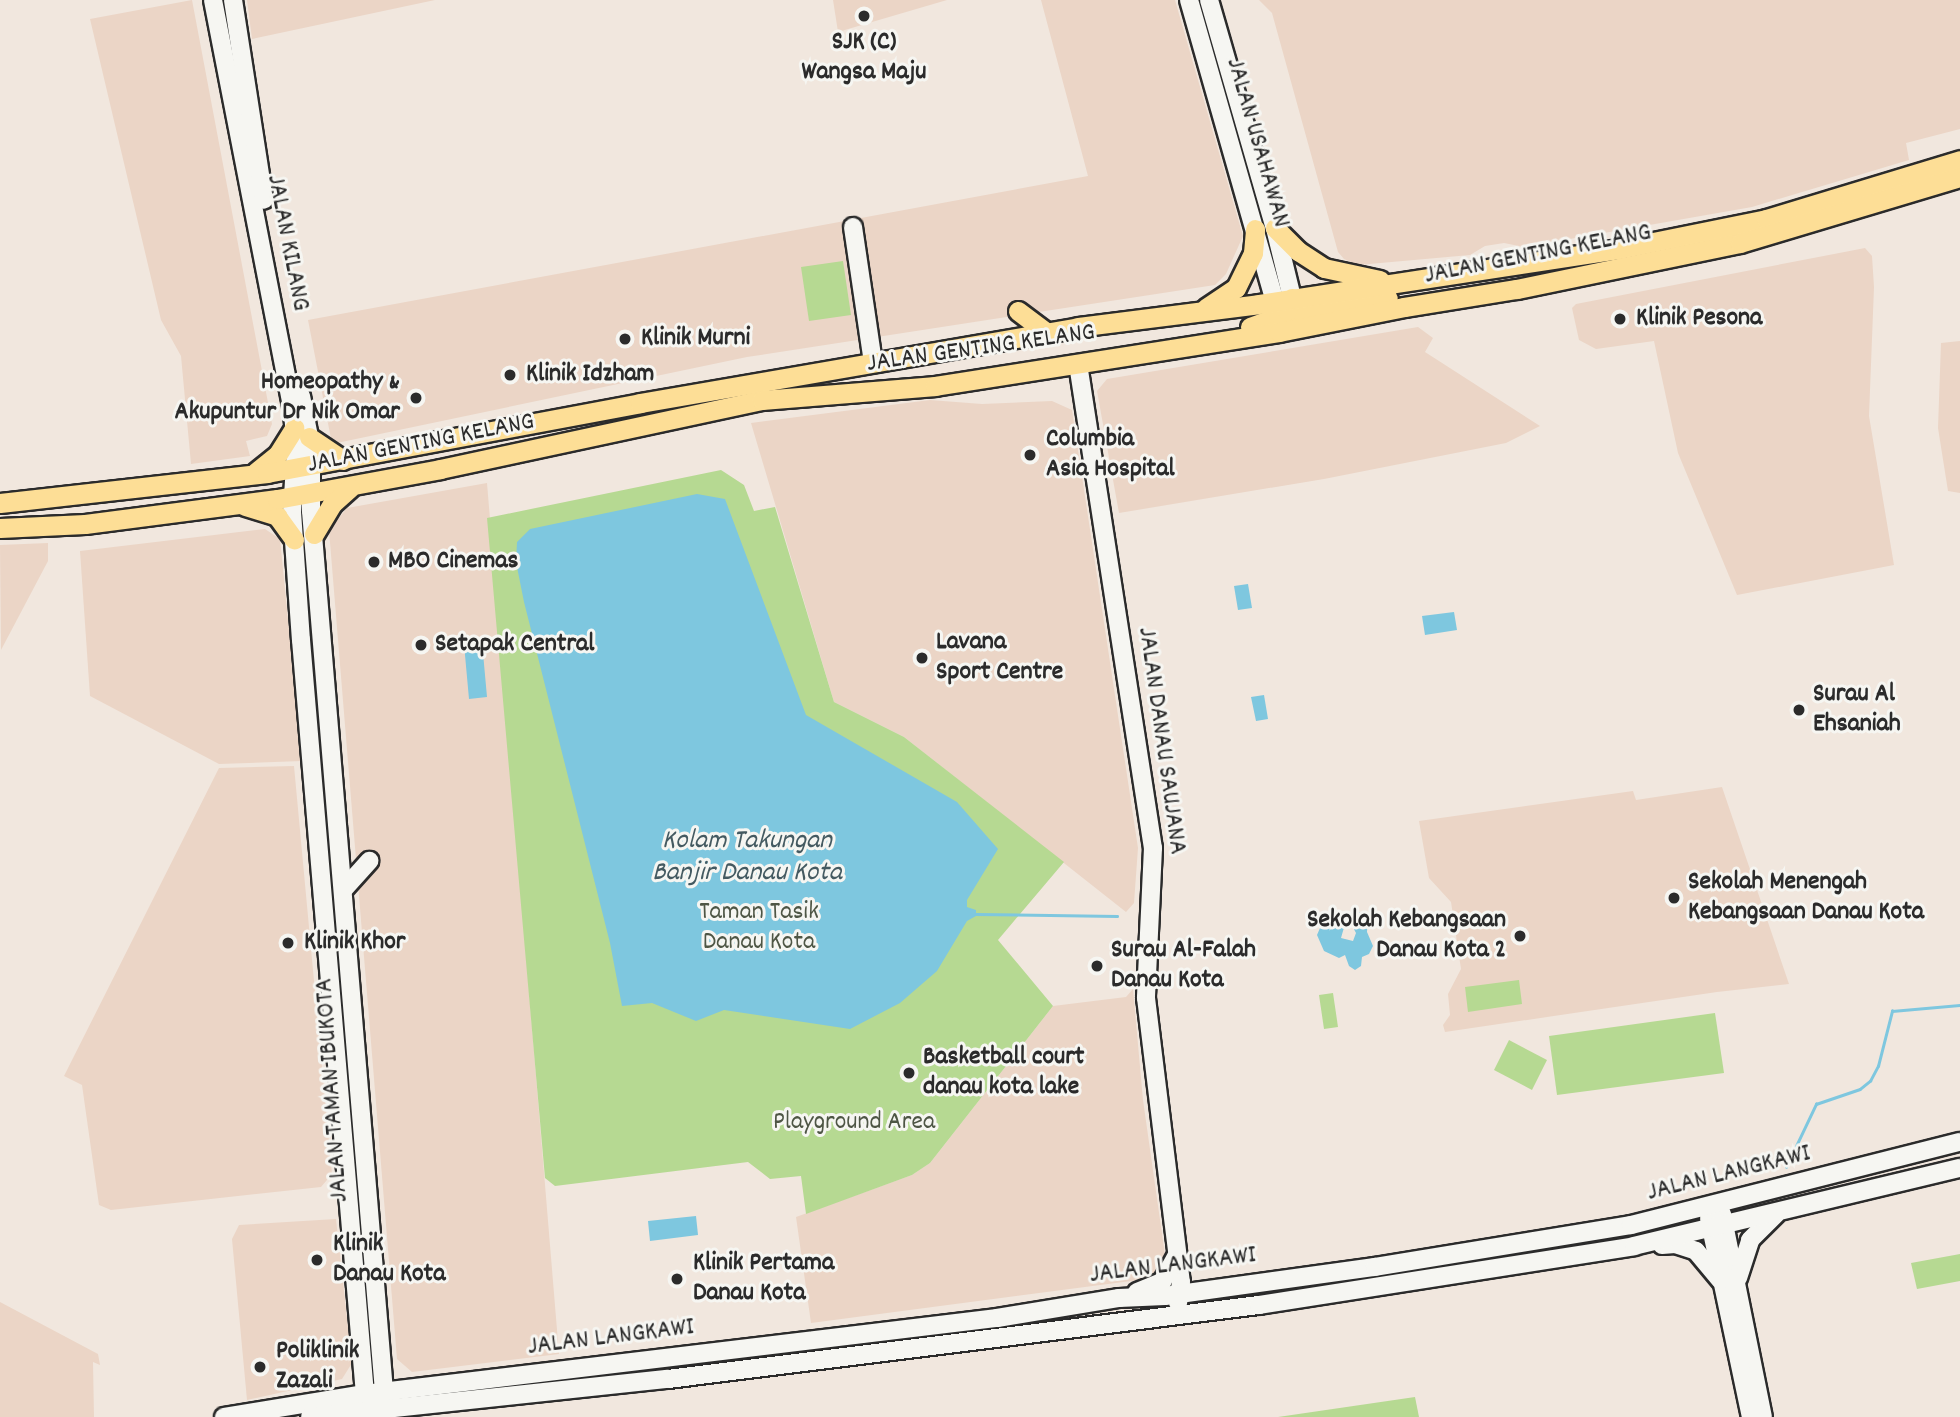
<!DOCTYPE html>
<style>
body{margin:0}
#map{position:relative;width:1960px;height:1417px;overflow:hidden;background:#f1e7de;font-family:Dekko,sans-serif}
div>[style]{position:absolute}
.built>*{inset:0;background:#ebd5c6}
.green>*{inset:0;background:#b6d992}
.water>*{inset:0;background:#7ec7df}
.stream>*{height:2.5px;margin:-1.25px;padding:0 1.25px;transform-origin:1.25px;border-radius:1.25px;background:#7ec7df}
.roads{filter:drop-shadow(2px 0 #2b2b2b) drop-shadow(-2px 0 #2b2b2b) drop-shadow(0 2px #2b2b2b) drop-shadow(0 -2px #2b2b2b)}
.secondary>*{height:18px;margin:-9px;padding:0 9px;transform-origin:9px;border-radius:9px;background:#f6f6f2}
.primary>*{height:19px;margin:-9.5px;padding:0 9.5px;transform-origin:9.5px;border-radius:9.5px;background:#fdde96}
.dots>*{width:19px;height:19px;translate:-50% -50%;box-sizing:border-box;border:4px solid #f6f6f2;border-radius:50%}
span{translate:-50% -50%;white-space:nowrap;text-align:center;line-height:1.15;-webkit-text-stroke:6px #f6f6f2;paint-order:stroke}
.poi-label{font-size:26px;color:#2b2b2b;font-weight:700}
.left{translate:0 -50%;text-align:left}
.right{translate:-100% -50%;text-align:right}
.street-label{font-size:26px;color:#2b2b2b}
.park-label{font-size:26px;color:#4e5645}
.water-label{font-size:28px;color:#445a61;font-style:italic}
</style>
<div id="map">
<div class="built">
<i style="clip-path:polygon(192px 0,272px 424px,267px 436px,246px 441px,250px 456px,191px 464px,181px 356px,161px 320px,90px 19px)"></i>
<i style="clip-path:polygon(247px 0,435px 0,252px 39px)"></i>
<i style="clip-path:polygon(833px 0,947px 0,838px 32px)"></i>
<i style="clip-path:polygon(1041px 0,1175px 0,1243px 236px,1226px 274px,1215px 285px,747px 357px,332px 444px,308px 320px,1088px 176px)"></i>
<i style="clip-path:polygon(1259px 0,1960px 0,1960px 129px,1906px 143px,1909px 160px,1752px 207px,1524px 247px,1504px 243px,1485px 246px,1470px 255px,1358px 265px,1344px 259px,1338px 252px,1272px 13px)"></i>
<i style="clip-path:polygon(1865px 248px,1872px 256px,1874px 287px,1869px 416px,1894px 565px,1737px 595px,1678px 453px,1654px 341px,1596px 349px,1579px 340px,1572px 308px,1576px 304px)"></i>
<i style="clip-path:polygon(1418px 327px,1433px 338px,1425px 352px,1540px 426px,1506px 443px,1324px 479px,1119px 513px,1097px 391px,1107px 379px)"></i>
<i style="clip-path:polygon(1960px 341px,1960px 493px,1948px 491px,1938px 428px,1941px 343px)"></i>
<i style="clip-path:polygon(930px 400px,982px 404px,1052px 401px,1072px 410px,1138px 848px,1134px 903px,1126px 912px,904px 737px,834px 702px,751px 423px)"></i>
<i style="clip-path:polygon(487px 483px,559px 1354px,412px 1372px,397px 1359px,329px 530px,347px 508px)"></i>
<i style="clip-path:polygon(265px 529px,280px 539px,302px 761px,219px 764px,90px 696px,80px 551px)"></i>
<i style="clip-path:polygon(48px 543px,48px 561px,1px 650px,0 545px)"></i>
<i style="clip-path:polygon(294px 766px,332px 1174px,321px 1187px,111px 1210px,99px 1205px,82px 1085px,64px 1076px,219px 768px)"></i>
<i style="clip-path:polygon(1722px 787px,1789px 984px,1717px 992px,1445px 1032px,1443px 1025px,1450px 1015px,1448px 994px,1461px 969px,1451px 902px,1429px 878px,1419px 821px,1633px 791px,1636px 800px)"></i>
<i style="clip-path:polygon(1133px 989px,1143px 1100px,1166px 1262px,1154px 1278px,811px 1323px,796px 1217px,912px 1175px,930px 1163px,1053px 1006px,1126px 997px)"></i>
<i style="clip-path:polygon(336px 1219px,352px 1363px,342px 1379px,247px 1400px,232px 1239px,239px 1225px)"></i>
<i style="clip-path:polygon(0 1302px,98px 1354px,100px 1365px,93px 1362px,94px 1417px,0 1417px)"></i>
</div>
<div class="green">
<i style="clip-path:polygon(843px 261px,851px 315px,809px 321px,801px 267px)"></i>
<i style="clip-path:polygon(721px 470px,744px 485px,754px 511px,775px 507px,834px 702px,904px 737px,1064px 862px,998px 940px,1053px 1006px,930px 1163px,912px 1175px,806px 1214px,801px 1176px,770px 1179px,748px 1162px,555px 1186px,545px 1178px,487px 518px)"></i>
<i style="clip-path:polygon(1519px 980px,1522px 1004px,1468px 1012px,1465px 987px)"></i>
<i style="clip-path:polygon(1333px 993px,1338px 1027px,1324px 1029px,1319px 995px)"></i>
<i style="clip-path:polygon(1715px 1013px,1724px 1073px,1557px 1095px,1549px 1036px)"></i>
<i style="clip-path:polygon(1509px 1040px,1547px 1060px,1532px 1090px,1494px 1070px)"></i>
<i style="clip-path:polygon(1960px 1254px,1960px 1281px,1917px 1289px,1911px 1263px)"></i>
<i style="clip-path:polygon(1415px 1397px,1419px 1417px,1278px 1417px)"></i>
</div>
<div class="water">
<i style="clip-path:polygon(697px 494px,725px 499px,806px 715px,957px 802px,998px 849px,967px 900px,967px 907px,976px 910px,976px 916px,967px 921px,937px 971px,900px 1003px,850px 1029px,724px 1010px,696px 1021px,652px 1003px,622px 1006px,610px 943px,524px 602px,516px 562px,517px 542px,530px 529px)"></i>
<i style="clip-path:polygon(1248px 584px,1252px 608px,1238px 610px,1234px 586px)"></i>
<i style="clip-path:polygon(1454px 612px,1457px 630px,1425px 635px,1422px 616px)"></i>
<i style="clip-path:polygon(482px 642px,487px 697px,469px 699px,464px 644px)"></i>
<i style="clip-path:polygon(1264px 695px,1268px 719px,1256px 721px,1251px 697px)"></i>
<i style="clip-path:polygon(1359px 912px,1368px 916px,1367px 932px,1373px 946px,1369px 954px,1362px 957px,1361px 966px,1355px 970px,1349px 966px,1345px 955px,1339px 958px,1324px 951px,1317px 935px,1323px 921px,1335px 916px,1345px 924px,1341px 938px,1353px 941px,1356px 933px,1349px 920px)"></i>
<i style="clip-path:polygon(696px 1216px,698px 1235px,650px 1241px,648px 1221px)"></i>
</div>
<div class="stream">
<i style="left:976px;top:914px;width:141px;rotate:0.8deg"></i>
<i style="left:1786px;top:1167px;width:70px;rotate:-64.5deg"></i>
<i style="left:1816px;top:1104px;width:46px;rotate:-18.8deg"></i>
<i style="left:1860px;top:1089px;width:13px;rotate:-39deg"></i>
<i style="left:1870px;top:1081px;width:17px;rotate:-62deg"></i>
<i style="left:1878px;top:1066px;width:57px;rotate:-75.7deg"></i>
<i style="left:1892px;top:1011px;width:68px;rotate:-5deg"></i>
</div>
<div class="roads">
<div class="secondary">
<i style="left:213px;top:0;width:421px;rotate:79deg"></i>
<i style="left:293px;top:413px;width:36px;rotate:85deg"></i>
<i style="left:296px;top:449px;width:63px;rotate:93.6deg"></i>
<i style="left:292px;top:512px;width:128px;rotate:86deg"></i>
<i style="left:301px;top:640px;width:769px;rotate:85.15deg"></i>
<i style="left:233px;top:0;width:202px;rotate:81.2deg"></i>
<i style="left:1189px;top:0;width:313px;rotate:74.1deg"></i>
<i style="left:1209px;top:0;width:237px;rotate:73.9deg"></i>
<i style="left:1275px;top:228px;width:72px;rotate:76.3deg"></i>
<i style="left:853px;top:227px;width:136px;rotate:81.6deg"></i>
<i style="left:1078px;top:364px;width:490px;rotate:81.2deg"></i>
<i style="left:1153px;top:848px;width:150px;rotate:92.7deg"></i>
<i style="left:1146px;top:998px;width:286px;rotate:83deg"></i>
<i style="left:1181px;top:1282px;width:21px;rotate:98deg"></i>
<i style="left:301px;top:396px;width:52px;rotate:78.9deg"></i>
<i style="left:311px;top:447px;width:64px;rotate:90deg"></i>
<i style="left:311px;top:511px;width:895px;rotate:85.26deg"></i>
<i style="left:344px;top:889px;width:38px;rotate:-48deg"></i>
<i style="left:1722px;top:1214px;width:207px;rotate:78.6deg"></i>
<i style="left:1709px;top:1218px;width:203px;rotate:78.1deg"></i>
<i style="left:1662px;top:1245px;width:13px;rotate:-4deg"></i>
<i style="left:1675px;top:1244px;width:22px;rotate:18deg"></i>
<i style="left:1696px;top:1251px;width:38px;rotate:50deg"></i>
<i style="left:1738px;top:1278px;width:40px;rotate:-72deg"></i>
<i style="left:1750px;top:1240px;width:37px;rotate:-45deg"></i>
<i style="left:1137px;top:1292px;width:27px;rotate:-22deg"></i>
<i style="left:1162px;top:1282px;width:31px;rotate:-61deg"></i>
<i style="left:224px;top:1417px;width:143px;rotate:-9.3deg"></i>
<i style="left:365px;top:1394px;width:637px;rotate:-6.86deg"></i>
<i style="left:997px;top:1318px;width:124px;rotate:-9.3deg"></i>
<i style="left:1119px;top:1298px;width:46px;rotate:-2.5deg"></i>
<i style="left:1165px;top:1296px;width:212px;rotate:-7.9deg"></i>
<i style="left:1375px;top:1267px;width:259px;rotate:-9.3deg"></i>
<i style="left:1631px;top:1225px;width:339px;rotate:-14.2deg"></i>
<i style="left:310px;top:1417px;width:360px;rotate:-6.1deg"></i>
<i style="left:668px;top:1379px;width:596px;rotate:-7.14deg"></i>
<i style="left:1259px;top:1305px;width:380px;rotate:-8.9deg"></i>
<i style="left:1634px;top:1246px;width:335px;rotate:-13.5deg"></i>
</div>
<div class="primary">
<i style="left:1275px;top:228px;width:33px;rotate:45deg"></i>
<i style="left:1298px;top:251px;width:31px;rotate:33deg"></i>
<i style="left:1324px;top:268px;width:57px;rotate:12.1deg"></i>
<i style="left:1278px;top:305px;width:21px;rotate:23deg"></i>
<i style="left:1297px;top:313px;width:92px;rotate:-9.4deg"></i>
<i style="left:1206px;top:308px;width:36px;rotate:-34deg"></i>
<i style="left:1236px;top:288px;width:39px;rotate:-64deg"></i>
<i style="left:1253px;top:253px;width:24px;rotate:-85deg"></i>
<i style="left:1018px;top:311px;width:38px;rotate:37deg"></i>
<i style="left:1250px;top:327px;width:30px;rotate:-20deg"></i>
<i style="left:1278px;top:317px;width:11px;rotate:-34deg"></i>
<i style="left:1287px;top:311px;width:14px;rotate:-69deg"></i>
<i style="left:309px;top:437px;width:41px;rotate:34.1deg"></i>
<i style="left:256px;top:472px;width:28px;rotate:-39deg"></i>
<i style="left:278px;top:454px;width:31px;rotate:-58deg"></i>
<i style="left:0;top:503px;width:269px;rotate:-6.4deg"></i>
<i style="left:267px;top:473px;width:380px;rotate:-10.6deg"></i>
<i style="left:640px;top:403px;width:445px;rotate:-9.8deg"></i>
<i style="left:1078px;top:327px;width:182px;rotate:-7.2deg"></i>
<i style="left:1259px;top:304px;width:364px;rotate:-8.7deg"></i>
<i style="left:1619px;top:249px;width:150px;rotate:-11.5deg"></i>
<i style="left:1766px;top:219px;width:203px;rotate:-16.9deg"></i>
<i style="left:245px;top:506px;width:34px;rotate:17deg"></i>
<i style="left:277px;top:516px;width:29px;rotate:54deg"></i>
<i style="left:0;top:528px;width:85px;rotate:-2.7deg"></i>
<i style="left:85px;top:524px;width:194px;rotate:-7.4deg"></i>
<i style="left:277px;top:499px;width:166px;rotate:-10.4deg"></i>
<i style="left:440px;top:469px;width:329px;rotate:-12.1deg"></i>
<i style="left:762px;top:400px;width:174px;rotate:-4.6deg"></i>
<i style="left:935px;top:386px;width:348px;rotate:-8.9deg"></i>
<i style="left:1279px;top:332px;width:127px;rotate:-11.3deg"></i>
<i style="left:1404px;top:307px;width:114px;rotate:-9.1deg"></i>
<i style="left:1517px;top:289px;width:228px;rotate:-11.7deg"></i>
<i style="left:1740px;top:243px;width:230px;rotate:-16.7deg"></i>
<i style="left:314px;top:534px;width:35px;rotate:-59deg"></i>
<i style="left:332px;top:504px;width:24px;rotate:-42deg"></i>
</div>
</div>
<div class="dots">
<i style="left:864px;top:16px;background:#2b2b2b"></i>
<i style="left:1620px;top:319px;background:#2b2b2b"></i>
<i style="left:625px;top:339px;background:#2b2b2b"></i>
<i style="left:510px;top:375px;background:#2b2b2b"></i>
<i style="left:416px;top:398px;background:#2b2b2b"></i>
<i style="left:1030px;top:455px;background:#2b2b2b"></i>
<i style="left:374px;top:562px;background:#2b2b2b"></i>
<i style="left:421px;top:645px;background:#2b2b2b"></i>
<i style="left:922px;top:658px;background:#2b2b2b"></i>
<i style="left:1799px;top:710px;background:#2b2b2b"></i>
<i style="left:1674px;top:898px;background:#2b2b2b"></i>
<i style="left:1520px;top:936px;background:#2b2b2b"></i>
<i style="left:288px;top:943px;background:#2b2b2b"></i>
<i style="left:1097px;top:966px;background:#2b2b2b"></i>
<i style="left:909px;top:1073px;background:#2b2b2b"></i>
<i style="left:317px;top:1260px;background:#2b2b2b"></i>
<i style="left:677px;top:1279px;background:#2b2b2b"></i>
<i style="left:260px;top:1367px;background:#2b2b2b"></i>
</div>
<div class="poi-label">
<span style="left:864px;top:58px">SJK (C)<br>Wangsa Maju</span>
<span class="left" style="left:1636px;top:319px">Klinik Pesona</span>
<span class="left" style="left:641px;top:339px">Klinik Murni</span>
<span class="left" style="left:526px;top:375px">Klinik Idzham</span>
<span class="right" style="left:400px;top:398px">Homeopathy &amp;<br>Akupuntur Dr Nik Omar</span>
<span class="left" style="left:1046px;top:455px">Columbia<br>Asia Hospital</span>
<span class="left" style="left:388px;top:562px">MBO Cinemas</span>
<span class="left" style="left:936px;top:658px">Lavana<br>Sport Centre</span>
<span class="left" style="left:435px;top:645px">Setapak Central</span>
<span class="left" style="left:1813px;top:710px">Surau Al<br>Ehsaniah</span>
<span class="left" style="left:1688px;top:898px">Sekolah Menengah<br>Kebangsaan Danau Kota</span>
<span class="right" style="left:1506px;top:936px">Sekolah Kebangsaan<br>Danau Kota 2</span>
<span class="left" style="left:304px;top:943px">Klinik Khor</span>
<span class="left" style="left:1111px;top:966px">Surau Al-Falah<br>Danau Kota</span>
<span class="left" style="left:923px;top:1073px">Basketball court<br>danau kota lake</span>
<span class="left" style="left:333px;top:1260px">Klinik<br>Danau Kota</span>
<span class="left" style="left:693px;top:1279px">Klinik Pertama<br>Danau Kota</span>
<span class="left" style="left:276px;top:1367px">Poliklinik<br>Zazali</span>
</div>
<div class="street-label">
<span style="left:1257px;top:143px;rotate:74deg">JALAN USAHAWAN</span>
<span style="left:287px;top:243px;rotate:79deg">JALAN KILANG</span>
<span style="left:1538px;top:255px;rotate:-11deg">JALAN GENTING KELANG</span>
<span style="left:981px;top:349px;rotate:-8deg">JALAN GENTING KELANG</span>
<span style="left:421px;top:444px;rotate:-11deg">JALAN GENTING KELANG</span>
<span style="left:1161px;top:741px;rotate:82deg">JALAN DANAU SAUJANA</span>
<span style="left:333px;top:1090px;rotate:-94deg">JALAN TAMAN IBUKOTA</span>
<span style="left:1729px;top:1174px;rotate:-14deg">JALAN LANGKAWI</span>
<span style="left:1173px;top:1266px;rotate:-7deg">JALAN LANGKAWI</span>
<span style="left:611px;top:1338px;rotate:-7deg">JALAN LANGKAWI</span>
</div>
<div class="park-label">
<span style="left:759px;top:928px">Taman Tasik<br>Danau Kota</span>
<span style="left:854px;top:1123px">Playground Area</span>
</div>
<div class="water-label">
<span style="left:747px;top:858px">Kolam Takungan<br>Banjir Danau Kota</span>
</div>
</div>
